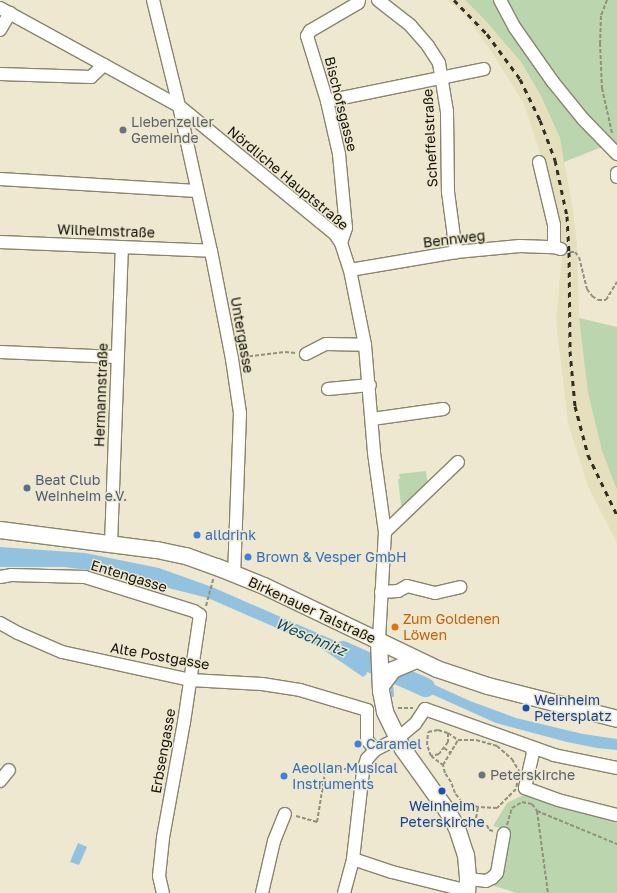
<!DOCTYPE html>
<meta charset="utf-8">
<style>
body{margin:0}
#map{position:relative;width:617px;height:893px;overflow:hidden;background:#ede8cf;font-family:"Golos Text",sans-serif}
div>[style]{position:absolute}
.built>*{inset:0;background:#e6dfbe}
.green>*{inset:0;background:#bbd5af}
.water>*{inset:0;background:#92c2df}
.stream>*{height:3px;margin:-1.5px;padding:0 1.5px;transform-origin:1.5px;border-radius:1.5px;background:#92c2df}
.river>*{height:19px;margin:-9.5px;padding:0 9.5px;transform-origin:9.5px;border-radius:9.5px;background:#92c2df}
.path>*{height:2px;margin-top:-1px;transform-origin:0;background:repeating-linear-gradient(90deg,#928f7c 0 4px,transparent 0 6px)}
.roads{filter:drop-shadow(1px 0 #89856d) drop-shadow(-1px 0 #89856d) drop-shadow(0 1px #89856d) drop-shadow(0 -1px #89856d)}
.minor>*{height:12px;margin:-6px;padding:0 6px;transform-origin:6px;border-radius:6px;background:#fff}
.major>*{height:16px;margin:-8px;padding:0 8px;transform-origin:8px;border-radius:8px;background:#fff}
.rail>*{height:3px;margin-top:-1.5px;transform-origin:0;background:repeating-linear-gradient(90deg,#312f24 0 5px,transparent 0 10px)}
.dots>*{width:11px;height:11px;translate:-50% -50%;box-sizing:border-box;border:2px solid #ede8cf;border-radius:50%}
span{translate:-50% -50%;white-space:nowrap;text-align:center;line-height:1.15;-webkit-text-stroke:3px #ede8cf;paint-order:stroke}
.street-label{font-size:14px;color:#141209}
.worship-label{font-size:14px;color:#5b616d}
.left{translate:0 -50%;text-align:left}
.service-label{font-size:14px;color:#4e5e75}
.shop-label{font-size:14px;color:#366cbe}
.food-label{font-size:14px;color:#c56008}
.transit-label{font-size:14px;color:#164399}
.water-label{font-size:15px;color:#094965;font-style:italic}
</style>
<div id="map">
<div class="built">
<i style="clip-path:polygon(447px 0,465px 0,485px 20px,521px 62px,541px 96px,560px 138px,573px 211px,577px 245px,579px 318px,588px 393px,602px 451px,617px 490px,617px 543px,588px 486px,568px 423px,556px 320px,562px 257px,561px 240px,548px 177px,524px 104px,491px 51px,466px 16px)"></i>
</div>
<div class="green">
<i style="clip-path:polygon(465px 0,617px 0,617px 158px,607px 145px,564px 162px,560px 138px,541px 96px,521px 62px,485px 20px)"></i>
<i style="clip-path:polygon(579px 318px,617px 327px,617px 490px,602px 451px,588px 393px)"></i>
<i style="clip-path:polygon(426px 471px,428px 486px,402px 513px,398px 479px,400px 479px,399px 474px)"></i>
<i style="clip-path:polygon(527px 793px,617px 819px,617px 893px,517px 893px,494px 886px,511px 831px,493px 826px,507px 803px)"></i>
</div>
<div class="water">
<i style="clip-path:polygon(0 547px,85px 553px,159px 568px,212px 587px,363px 653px,367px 674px,363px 677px,318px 646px,208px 598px,105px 572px,64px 567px,0 567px)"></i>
<i style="clip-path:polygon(406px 672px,470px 701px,516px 718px,583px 734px,617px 739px,617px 750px,597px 748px,567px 742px,496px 723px,400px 680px)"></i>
<i style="clip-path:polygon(78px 843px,87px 847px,79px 865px,70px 862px)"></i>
</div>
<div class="stream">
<i style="left:391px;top:683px;width:12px;rotate:85deg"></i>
</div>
<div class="river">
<i style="left:342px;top:650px;width:91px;rotate:24deg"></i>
</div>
<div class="path">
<i style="left:607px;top:0;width:17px;rotate:111deg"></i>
<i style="left:601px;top:16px;width:27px;rotate:92deg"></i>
<i style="left:600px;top:43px;width:45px;rotate:87.5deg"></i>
<i style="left:602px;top:88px;width:46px;rotate:77.5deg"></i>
<i style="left:570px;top:252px;width:5px"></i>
<i style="left:575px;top:252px;width:6px;rotate:51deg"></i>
<i style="left:579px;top:257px;width:33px;rotate:76deg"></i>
<i style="left:587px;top:289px;width:9px;rotate:54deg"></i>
<i style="left:592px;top:296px;width:7px;rotate:34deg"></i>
<i style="left:598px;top:300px;width:8px"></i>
<i style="left:606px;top:300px;width:21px;rotate:-59deg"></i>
<i style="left:243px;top:357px;width:42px;rotate:-6.8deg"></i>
<i style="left:285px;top:352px;width:11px;rotate:5deg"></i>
<i style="left:206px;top:606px;width:28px;rotate:-75deg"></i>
<i style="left:398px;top:708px;width:15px"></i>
<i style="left:438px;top:730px;width:10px;rotate:17deg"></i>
<i style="left:448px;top:733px;width:9px;rotate:90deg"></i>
<i style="left:448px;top:742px;width:15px;rotate:127deg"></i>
<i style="left:439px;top:754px;width:8px;rotate:166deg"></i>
<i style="left:431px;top:756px;width:12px;rotate:-110deg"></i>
<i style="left:427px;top:745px;width:13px;rotate:-86deg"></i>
<i style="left:428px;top:732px;width:10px;rotate:-11deg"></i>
<i style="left:448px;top:733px;width:12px;rotate:35deg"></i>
<i style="left:458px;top:740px;width:18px"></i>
<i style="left:476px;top:740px;width:22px;rotate:16deg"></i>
<i style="left:497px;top:746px;width:20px;rotate:41deg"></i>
<i style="left:512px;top:759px;width:14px;rotate:60deg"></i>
<i style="left:519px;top:771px;width:18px;rotate:99deg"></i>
<i style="left:516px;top:789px;width:27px;rotate:135deg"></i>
<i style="left:497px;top:808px;width:19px;rotate:-177deg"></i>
<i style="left:478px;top:807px;width:17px;rotate:-163deg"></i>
<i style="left:462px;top:802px;width:11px;rotate:-128deg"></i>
<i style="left:455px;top:793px;width:12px;rotate:-110deg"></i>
<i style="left:451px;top:782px;width:11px;rotate:-124deg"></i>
<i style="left:445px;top:773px;width:8px;rotate:-104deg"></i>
<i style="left:443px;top:765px;width:29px;rotate:-59deg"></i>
<i style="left:444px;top:748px;width:9px;rotate:36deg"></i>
<i style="left:431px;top:756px;width:15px;rotate:37deg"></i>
<i style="left:537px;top:811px;width:87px;rotate:22.4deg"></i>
<i style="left:296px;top:816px;width:22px;rotate:16deg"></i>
<i style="left:317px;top:822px;width:56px;rotate:-80.7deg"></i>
<i style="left:326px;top:767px;width:28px;rotate:6deg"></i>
<i style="left:475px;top:824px;width:17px;rotate:-80deg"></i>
<i style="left:468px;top:825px;width:7px;rotate:-8deg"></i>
<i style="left:475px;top:824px;width:12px;rotate:5deg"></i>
<i style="left:487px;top:825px;width:5px;rotate:68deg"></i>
<i style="left:489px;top:830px;width:5px;rotate:11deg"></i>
<i style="left:507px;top:825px;width:18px;rotate:-74deg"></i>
<i style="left:512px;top:808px;width:12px;rotate:-31deg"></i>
<i style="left:522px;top:802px;width:10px;rotate:11deg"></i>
<i style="left:532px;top:804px;width:9px;rotate:54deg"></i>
<i style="left:537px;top:811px;width:83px;rotate:82.4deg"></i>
</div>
<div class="roads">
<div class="minor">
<i style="left:153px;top:0;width:109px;rotate:76.2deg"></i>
<i style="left:179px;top:106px;width:148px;rotate:77.6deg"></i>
<i style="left:211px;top:251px;width:110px;rotate:79deg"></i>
<i style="left:232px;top:359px;width:55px;rotate:81.6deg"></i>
<i style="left:240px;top:413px;width:161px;rotate:92.1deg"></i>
<i style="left:378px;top:0;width:41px;rotate:38deg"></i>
<i style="left:410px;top:25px;width:28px;rotate:49deg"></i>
<i style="left:428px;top:46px;width:20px;rotate:57deg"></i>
<i style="left:439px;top:63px;width:50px;rotate:80.7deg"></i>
<i style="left:447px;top:112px;width:80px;rotate:89.3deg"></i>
<i style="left:448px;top:192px;width:61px;rotate:82.4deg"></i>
<i style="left:500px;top:0;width:32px;rotate:62deg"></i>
<i style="left:515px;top:28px;width:66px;rotate:54.9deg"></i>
<i style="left:553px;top:82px;width:48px;rotate:51deg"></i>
<i style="left:583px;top:119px;width:49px;rotate:45.8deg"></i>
<i style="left:0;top:8px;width:204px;rotate:28.7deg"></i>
<i style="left:179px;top:106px;width:202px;rotate:39.4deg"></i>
<i style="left:335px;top:234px;width:11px;rotate:56deg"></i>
<i style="left:341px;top:243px;width:28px;rotate:72deg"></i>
<i style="left:350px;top:270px;width:76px;rotate:78.7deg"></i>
<i style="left:365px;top:345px;width:108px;rotate:85.2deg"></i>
<i style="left:374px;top:453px;width:80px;rotate:82.1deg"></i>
<i style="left:385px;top:532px;width:109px;rotate:93.2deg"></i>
<i style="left:0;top:30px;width:20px;rotate:-60deg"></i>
<i style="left:0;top:74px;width:91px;rotate:1.9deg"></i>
<i style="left:91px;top:77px;width:18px;rotate:-43deg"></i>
<i style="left:327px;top:101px;width:160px;rotate:-11.5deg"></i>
<i style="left:539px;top:162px;width:65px;rotate:76.6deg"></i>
<i style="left:554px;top:225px;width:22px;rotate:90deg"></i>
<i style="left:617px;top:173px;width:4px;rotate:90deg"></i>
<i style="left:0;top:179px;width:197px;rotate:3.5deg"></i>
<i style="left:0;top:242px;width:211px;rotate:2.4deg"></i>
<i style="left:341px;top:243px;width:16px;rotate:-72deg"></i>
<i style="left:346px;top:228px;width:74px;rotate:-95.4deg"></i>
<i style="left:339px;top:154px;width:54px;rotate:-102.8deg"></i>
<i style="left:327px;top:101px;width:68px;rotate:-107.1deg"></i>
<i style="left:307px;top:36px;width:6px;rotate:-59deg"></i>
<i style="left:310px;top:31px;width:56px;rotate:-30.3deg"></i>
<i style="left:358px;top:3px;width:3px;rotate:-72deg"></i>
<i style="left:350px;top:270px;width:108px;rotate:-9.6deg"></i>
<i style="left:456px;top:252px;width:64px;rotate:-5.4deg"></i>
<i style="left:520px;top:246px;width:34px;rotate:2deg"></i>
<i style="left:554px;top:247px;width:7px;rotate:16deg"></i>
<i style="left:0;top:352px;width:117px;rotate:2.4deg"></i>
<i style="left:306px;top:354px;width:22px;rotate:-27deg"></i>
<i style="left:326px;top:344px;width:39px;rotate:1deg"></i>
<i style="left:328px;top:389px;width:42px;rotate:-5.4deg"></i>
<i style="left:372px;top:419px;width:72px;rotate:-8deg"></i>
<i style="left:385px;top:532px;width:101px;rotate:-43.8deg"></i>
<i style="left:111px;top:544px;width:297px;rotate:-87.9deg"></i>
<i style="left:0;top:577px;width:11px;rotate:-10deg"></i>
<i style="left:11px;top:575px;width:74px;rotate:1.5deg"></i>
<i style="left:85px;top:577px;width:114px;rotate:17.3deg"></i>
<i style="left:194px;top:611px;width:7px;rotate:34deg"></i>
<i style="left:200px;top:615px;width:108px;rotate:98.5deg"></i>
<i style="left:184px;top:722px;width:118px;rotate:100.3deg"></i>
<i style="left:163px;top:838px;width:38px;rotate:96deg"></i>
<i style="left:159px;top:876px;width:17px;rotate:77deg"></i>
<i style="left:381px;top:592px;width:17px;rotate:-3deg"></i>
<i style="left:398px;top:591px;width:10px;rotate:-29deg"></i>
<i style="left:407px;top:586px;width:29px;rotate:14deg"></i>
<i style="left:435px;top:593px;width:26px;rotate:-13deg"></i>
<i style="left:0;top:623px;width:21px;rotate:29deg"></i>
<i style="left:18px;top:633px;width:48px;rotate:23.4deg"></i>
<i style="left:62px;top:652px;width:131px;rotate:12.3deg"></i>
<i style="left:190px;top:680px;width:72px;rotate:3.2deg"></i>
<i style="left:262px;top:684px;width:38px;rotate:9deg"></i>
<i style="left:300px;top:690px;width:70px;rotate:16.6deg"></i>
<i style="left:367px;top:710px;width:30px;rotate:90deg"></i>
<i style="left:367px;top:740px;width:13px;rotate:51deg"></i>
<i style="left:531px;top:747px;width:6px;rotate:72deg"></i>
<i style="left:533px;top:753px;width:36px;rotate:103deg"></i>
<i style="left:525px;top:788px;width:35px;rotate:20deg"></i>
<i style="left:558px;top:800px;width:61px;rotate:14.3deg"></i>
<i style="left:0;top:781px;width:14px;rotate:-51deg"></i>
<i style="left:353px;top:859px;width:41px;rotate:18.4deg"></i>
<i style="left:392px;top:872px;width:78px;rotate:14deg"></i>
<i style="left:468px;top:879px;width:18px;rotate:6deg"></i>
<i style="left:486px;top:881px;width:7px;rotate:-27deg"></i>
<i style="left:492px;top:878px;width:7px;rotate:-45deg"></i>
<i style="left:497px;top:873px;width:40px;rotate:-80deg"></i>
<i style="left:262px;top:893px;width:53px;rotate:-77deg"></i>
<i style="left:274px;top:841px;width:29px;rotate:-68deg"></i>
<i style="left:344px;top:893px;width:35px;rotate:-75deg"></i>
<i style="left:353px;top:859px;width:89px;rotate:-83.5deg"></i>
<i style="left:363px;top:771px;width:13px;rotate:-72deg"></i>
<i style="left:367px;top:759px;width:12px;rotate:-48deg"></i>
<i style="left:375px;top:750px;width:25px;rotate:-27deg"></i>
<i style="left:397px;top:739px;width:23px;rotate:-40deg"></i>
<i style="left:415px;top:724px;width:18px;rotate:-56deg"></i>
<i style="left:425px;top:709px;width:137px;rotate:19.6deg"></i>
<i style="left:554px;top:755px;width:64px;rotate:11.7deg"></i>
</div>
<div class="major">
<i style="left:0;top:530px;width:158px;rotate:7.3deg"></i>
<i style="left:157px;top:550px;width:30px;rotate:12deg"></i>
<i style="left:186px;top:556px;width:33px;rotate:20deg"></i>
<i style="left:217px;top:567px;width:51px;rotate:22deg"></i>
<i style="left:264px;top:586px;width:192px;rotate:25.6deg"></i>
<i style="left:437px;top:669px;width:54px;rotate:18.4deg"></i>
<i style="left:488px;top:686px;width:133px;rotate:14.3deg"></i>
<i style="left:379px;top:641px;width:50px;rotate:87.7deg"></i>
<i style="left:381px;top:691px;width:21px;rotate:79deg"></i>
<i style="left:385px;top:712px;width:41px;rotate:64.1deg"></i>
<i style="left:403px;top:749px;width:77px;rotate:54.5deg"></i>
<i style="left:448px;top:812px;width:18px;rotate:61deg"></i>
<i style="left:457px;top:828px;width:28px;rotate:72deg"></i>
<i style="left:466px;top:855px;width:24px;rotate:85deg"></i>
<i style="left:468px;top:879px;width:14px;rotate:94deg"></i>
<i style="left:381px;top:686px;width:20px;rotate:-53deg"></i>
<i style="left:393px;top:670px;width:25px;rotate:-23deg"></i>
</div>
</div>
<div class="rail">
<i style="left:454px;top:0;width:47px;rotate:45.9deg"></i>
<i style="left:487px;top:34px;width:56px;rotate:53.7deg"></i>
<i style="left:520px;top:79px;width:46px;rotate:64deg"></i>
<i style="left:540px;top:120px;width:43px;rotate:69.4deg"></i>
<i style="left:555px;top:160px;width:57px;rotate:77.9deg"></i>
<i style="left:567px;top:216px;width:36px;rotate:87deg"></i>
<i style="left:569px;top:252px;width:99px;rotate:89.4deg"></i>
<i style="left:570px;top:351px;width:55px;rotate:84.8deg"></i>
<i style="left:575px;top:406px;width:51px;rotate:75.1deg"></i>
<i style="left:588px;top:455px;width:67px;rotate:64.2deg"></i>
</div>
<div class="dots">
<i style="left:123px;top:130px;background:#6b7280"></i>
<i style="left:27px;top:488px;background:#5c6f8a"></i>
<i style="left:197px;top:535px;background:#3f7fe0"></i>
<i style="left:248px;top:557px;background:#3f7fe0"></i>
<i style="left:395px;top:627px;background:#e8710a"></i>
<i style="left:526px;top:708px;background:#1a4fb4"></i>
<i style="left:358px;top:744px;background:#3f7fe0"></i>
<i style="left:482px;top:775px;background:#6b7280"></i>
<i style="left:284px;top:776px;background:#3f7fe0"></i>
<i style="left:442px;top:791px;background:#1a4fb4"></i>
</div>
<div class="street-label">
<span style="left:341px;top:104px;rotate:76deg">Bischofsgasse</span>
<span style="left:430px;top:138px;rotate:-93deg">Scheffelstraße</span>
<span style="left:288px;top:178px;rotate:40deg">Nördliche Hauptstraße</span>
<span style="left:106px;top:231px;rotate:2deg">Wilhelmstraße</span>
<span style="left:454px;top:239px;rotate:-7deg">Bennweg</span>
<span style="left:242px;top:335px;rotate:80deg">Untergasse</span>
<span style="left:101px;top:395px;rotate:-88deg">Hermannstraße</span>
<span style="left:129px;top:576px;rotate:17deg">Entengasse</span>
<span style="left:312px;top:610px;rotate:25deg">Birkenauer Talstraße</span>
<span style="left:160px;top:656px;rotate:10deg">Alte Postgasse</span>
<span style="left:163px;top:751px;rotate:-80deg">Erbsengasse</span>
</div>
<div class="worship-label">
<span class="left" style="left:131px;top:130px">Liebenzeller<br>Gemeinde</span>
<span class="left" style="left:490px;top:775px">Peterskirche</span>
</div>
<div class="service-label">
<span class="left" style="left:35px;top:488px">Beat Club<br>Weinheim e.V.</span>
</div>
<div class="shop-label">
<span class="left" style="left:205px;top:535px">alldrink</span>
<span class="left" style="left:256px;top:557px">Brown &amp; Vesper GmbH</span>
<span class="left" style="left:366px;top:744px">Caramel</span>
<span class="left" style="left:292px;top:776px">Aeolian Musical<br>Instruments</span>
</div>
<div class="food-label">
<span class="left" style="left:403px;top:627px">Zum Goldenen<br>Löwen</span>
</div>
<div class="transit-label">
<span class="left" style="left:534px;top:708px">Weinheim<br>Petersplatz</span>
<span style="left:442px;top:814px">Weinheim<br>Peterskirche</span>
</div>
<div class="water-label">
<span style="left:311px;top:637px;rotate:23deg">Weschnitz</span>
</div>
</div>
